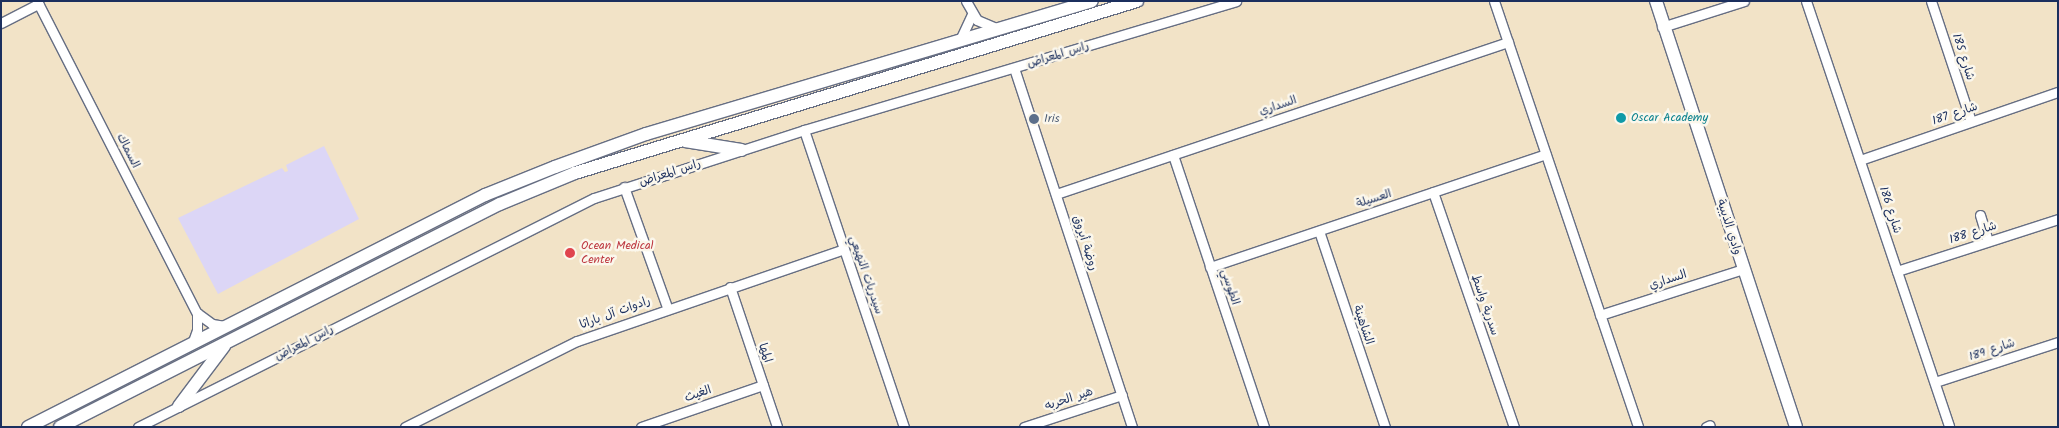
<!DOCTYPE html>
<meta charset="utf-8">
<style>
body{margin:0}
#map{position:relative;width:2059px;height:428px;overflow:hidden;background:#f2e3c7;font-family:Kalam,"Playpen Sans Arabic",sans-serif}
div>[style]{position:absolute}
.built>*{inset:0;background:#dcd6f6}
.roads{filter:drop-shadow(1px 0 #666e83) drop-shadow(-1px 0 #666e83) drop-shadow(0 1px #666e83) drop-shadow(0 -1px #666e83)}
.street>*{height:9px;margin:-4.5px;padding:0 4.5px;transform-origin:4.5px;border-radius:4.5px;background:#fff}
.secondary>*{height:12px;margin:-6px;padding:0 6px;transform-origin:6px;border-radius:6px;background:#fff}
.dots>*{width:14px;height:14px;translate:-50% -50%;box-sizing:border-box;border:2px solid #fbf7ec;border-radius:50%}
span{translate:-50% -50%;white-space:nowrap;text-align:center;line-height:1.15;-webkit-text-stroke:5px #fbf7ec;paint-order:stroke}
.street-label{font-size:12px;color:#1b2f5e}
.culture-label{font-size:12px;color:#0d838f}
.left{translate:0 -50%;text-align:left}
.service-label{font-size:12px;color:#4e5e75}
.health-label{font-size:12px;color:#be3a42}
.frame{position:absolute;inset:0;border:2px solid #1b2f5e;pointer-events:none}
</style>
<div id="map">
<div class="built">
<i style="clip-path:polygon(324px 146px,359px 219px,218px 294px,178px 218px,282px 168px,285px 172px,288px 171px,286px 165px)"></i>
</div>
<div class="roads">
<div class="street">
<i style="left:37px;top:1px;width:351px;rotate:62.9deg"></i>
<i style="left:197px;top:313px;width:19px;rotate:36deg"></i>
<i style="left:212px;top:324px;width:15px;rotate:8deg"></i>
<i style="left:966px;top:1px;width:22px;rotate:60deg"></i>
<i style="left:977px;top:20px;width:23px;rotate:23deg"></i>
<i style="left:1494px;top:1px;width:450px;rotate:71.3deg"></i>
<i style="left:1806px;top:1px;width:449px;rotate:71.4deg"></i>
<i style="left:1931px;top:1px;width:126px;rotate:71.6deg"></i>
<i style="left:1px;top:23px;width:42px;rotate:-27.2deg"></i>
<i style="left:1662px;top:27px;width:86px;rotate:-17.6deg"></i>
<i style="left:960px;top:40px;width:29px;rotate:-65deg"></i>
<i style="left:1014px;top:68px;width:378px;rotate:71.8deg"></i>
<i style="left:804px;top:130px;width:313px;rotate:71.4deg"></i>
<i style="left:1173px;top:155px;width:287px;rotate:71.5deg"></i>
<i style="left:1860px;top:160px;width:209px;rotate:-19deg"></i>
<i style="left:624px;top:187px;width:127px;rotate:70.3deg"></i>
<i style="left:1433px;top:192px;width:249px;rotate:71deg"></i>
<i style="left:1056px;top:194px;width:477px;rotate:-18.6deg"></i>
<i style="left:1980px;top:215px;width:27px;rotate:73deg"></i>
<i style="left:1319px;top:231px;width:207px;rotate:71.4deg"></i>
<i style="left:1210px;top:267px;width:354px;rotate:-18.6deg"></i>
<i style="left:1897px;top:271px;width:169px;rotate:-17.9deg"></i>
<i style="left:730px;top:287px;width:148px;rotate:71.4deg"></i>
<i style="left:1600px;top:315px;width:150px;rotate:-17.8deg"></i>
<i style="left:192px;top:344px;width:15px;rotate:-70deg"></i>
<i style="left:197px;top:330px;width:17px;rotate:-90deg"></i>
<i style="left:1935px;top:382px;width:129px;rotate:-18deg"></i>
<i style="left:138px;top:427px;width:510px;rotate:-26.67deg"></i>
<i style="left:594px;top:198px;width:221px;rotate:-17.9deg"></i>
<i style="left:804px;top:130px;width:451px;rotate:-16.6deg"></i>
<i style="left:405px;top:427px;width:192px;rotate:-26.6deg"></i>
<i style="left:577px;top:341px;width:282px;rotate:-19deg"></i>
<i style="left:641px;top:427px;width:129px;rotate:-19deg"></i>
<i style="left:1024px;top:427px;width:103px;rotate:-18.1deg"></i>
<i style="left:1706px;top:427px;width:4px;rotate:-27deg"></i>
</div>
<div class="secondary">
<i style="left:1656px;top:1px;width:448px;rotate:71.8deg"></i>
<i style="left:685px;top:141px;width:57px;rotate:9.1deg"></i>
<i style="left:179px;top:406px;width:75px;rotate:-53.1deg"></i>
<i style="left:28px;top:427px;width:513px;rotate:-26.92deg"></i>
<i style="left:485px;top:195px;width:75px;rotate:-21.8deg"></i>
<i style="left:555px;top:167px;width:97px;rotate:-19.9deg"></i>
<i style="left:646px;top:134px;width:465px;rotate:-16.6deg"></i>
<i style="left:60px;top:427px;width:493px;rotate:-26.9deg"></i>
<i style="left:500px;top:204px;width:81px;rotate:-22.5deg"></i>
<i style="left:575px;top:173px;width:588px;rotate:-17.02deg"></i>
</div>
</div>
<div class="dots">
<i style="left:1621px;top:118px;background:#0f9aa8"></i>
<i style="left:1034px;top:119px;background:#5c6f8a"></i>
<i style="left:570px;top:253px;background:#e0444e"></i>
</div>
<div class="street-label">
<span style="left:1058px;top:55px;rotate:-17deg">راس المعراض</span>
<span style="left:1963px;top:57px;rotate:72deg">شارع 185</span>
<span style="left:1278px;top:106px;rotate:-19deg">السداري</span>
<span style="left:1955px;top:114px;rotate:-19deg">شارع 187</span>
<span style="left:128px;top:151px;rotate:63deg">السماك</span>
<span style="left:670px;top:173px;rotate:-18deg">راس المعراض</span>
<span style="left:1374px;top:199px;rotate:-18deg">العسيلة</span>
<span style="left:1890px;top:210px;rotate:72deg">شارع 186</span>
<span style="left:1729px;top:227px;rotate:72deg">وادي الذيبية</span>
<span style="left:1973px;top:233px;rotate:-18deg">شارع 188</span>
<span style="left:1085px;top:243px;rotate:72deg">روضة أبروق</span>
<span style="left:866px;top:275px;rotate:71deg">سيدريات النهيعي</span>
<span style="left:1668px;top:280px;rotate:-18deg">السداري</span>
<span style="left:1230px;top:287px;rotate:72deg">الطوسي</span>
<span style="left:1485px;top:305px;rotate:71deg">سدرية واسط</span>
<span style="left:615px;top:313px;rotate:-20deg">رادوات آل باراثا</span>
<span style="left:1363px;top:325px;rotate:71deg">الشاهينة</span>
<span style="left:304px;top:343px;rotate:-27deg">راس المعراض</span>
<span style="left:1992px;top:350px;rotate:-18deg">شارع 189</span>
<span style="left:765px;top:353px;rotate:71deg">المها</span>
<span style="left:698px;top:394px;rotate:-19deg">الغيث</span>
<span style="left:1069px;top:399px;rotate:-18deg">هير الحربه</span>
</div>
<div class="culture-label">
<span class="left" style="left:1631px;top:118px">Oscar Academy</span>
</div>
<div class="service-label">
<span class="left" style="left:1044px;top:119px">Iris</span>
</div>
<div class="health-label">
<span class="left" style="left:581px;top:253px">Ocean Medical<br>Center</span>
</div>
<div class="frame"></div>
</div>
